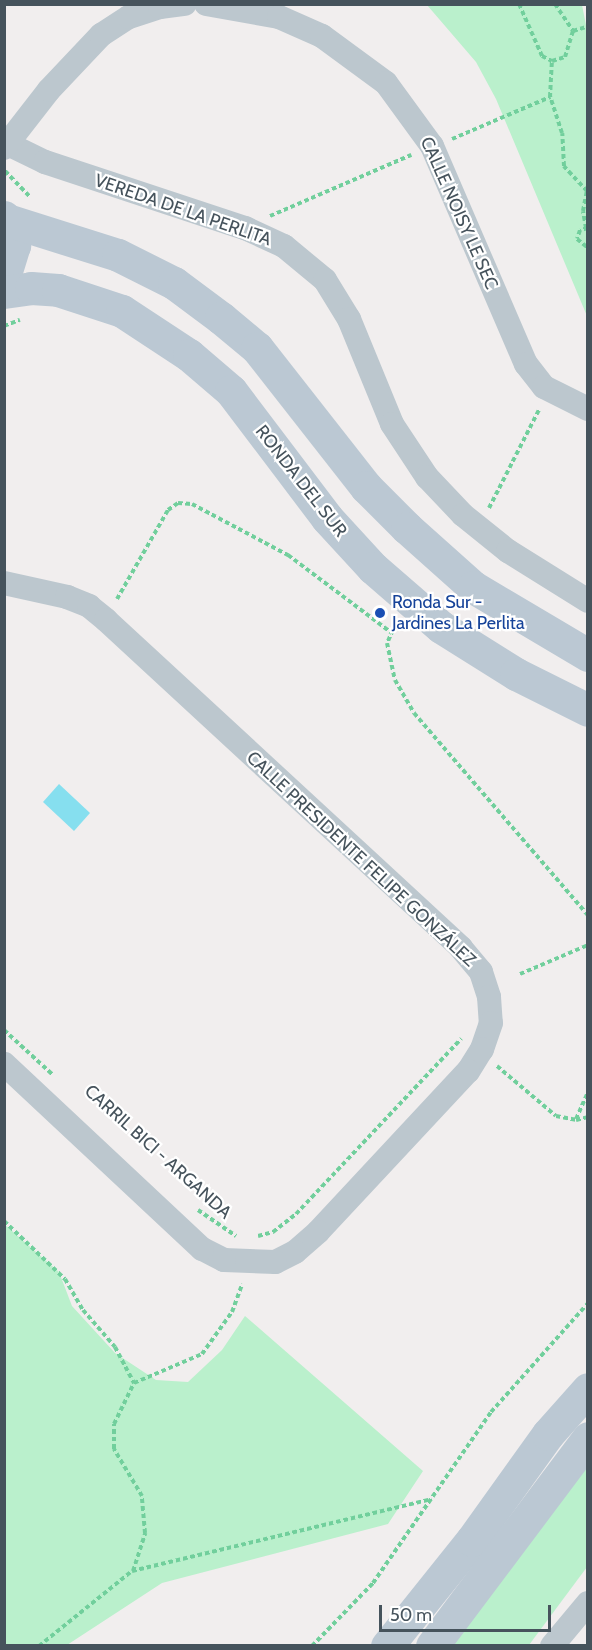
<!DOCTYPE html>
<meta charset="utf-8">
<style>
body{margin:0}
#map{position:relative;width:592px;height:1650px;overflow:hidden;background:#f1eeee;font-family:Cabin,sans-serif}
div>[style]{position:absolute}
.green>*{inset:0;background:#baf0cc}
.water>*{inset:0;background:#86dfef}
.path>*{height:4px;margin-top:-2px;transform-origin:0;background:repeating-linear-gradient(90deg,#71cf9c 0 4.5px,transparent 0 7.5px)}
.street>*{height:24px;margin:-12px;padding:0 12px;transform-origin:12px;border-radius:12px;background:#bcc7ce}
.secondary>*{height:33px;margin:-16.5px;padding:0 16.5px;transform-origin:16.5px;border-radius:16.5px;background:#bbc8d3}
.dots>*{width:16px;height:16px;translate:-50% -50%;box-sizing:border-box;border:3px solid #fff;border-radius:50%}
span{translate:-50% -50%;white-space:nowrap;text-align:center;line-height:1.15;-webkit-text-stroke:4.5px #fff;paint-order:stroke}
.street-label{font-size:18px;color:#46535c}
.transit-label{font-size:18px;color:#164399}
.left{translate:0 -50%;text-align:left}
.frame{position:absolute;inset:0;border:6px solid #46535c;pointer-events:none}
.scale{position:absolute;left:379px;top:1605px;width:172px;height:27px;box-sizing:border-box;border:3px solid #46535c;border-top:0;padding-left:8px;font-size:18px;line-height:21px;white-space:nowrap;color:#46535c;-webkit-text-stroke:4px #fff;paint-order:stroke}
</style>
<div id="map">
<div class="green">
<i style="clip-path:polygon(427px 5px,582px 5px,588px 35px,587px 316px,496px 99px,476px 62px)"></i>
<i style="clip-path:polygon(4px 1224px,59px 1272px,72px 1306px,115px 1353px,156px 1380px,188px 1382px,222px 1350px,245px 1316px,423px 1471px,388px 1524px,162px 1583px,67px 1645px,5px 1645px)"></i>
<i style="clip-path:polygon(587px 1456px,587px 1567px,529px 1645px,451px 1646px)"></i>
</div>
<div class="water">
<i style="clip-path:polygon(59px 784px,90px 813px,74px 831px,43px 802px)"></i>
</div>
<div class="path">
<i style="left:519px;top:4px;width:57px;rotate:66.1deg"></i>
<i style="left:542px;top:56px;width:11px;rotate:27deg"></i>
<i style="left:555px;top:4px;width:32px;rotate:56deg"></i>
<i style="left:452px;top:139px;width:107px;rotate:-23.2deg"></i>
<i style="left:5px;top:171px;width:35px;rotate:46deg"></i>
<i style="left:270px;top:216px;width:154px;rotate:-23.4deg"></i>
<i style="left:586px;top:228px;width:17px;rotate:-100deg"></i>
<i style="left:583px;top:211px;width:20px;rotate:-79deg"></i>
<i style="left:587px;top:191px;width:34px;rotate:-133deg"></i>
<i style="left:564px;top:166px;width:33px;rotate:-93deg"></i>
<i style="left:562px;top:133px;width:38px;rotate:-108deg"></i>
<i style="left:550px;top:97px;width:36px;rotate:-87deg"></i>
<i style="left:552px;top:61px;width:14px;rotate:-17deg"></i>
<i style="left:565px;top:57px;width:27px;rotate:-73deg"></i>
<i style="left:573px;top:31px;width:14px;rotate:-17deg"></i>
<i style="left:588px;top:228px;width:8px;rotate:166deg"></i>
<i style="left:580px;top:230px;width:9px;rotate:108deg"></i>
<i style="left:577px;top:239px;width:14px;rotate:39deg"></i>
<i style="left:4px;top:326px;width:17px;rotate:-21deg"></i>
<i style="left:489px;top:508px;width:112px;rotate:-63deg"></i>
<i style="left:117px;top:599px;width:103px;rotate:-60.2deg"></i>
<i style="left:168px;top:510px;width:12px;rotate:-35deg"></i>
<i style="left:178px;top:503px;width:14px;rotate:4deg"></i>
<i style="left:192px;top:504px;width:109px;rotate:28deg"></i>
<i style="left:288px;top:555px;width:130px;rotate:36.9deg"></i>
<i style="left:396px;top:623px;width:22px;rotate:114deg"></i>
<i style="left:387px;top:643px;width:38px;rotate:78deg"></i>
<i style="left:395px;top:680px;width:38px;rotate:60deg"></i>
<i style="left:414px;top:713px;width:267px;rotate:49.3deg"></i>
<i style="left:520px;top:974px;width:74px;rotate:-23.1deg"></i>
<i style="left:4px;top:1030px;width:65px;rotate:42.5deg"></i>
<i style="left:497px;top:1066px;width:77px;rotate:40.3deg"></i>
<i style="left:556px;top:1116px;width:20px;rotate:11deg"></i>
<i style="left:576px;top:1120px;width:12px;rotate:-14deg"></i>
<i style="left:576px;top:1119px;width:30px;rotate:-66deg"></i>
<i style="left:198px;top:1210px;width:46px;rotate:34.4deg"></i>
<i style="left:4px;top:1221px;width:84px;rotate:43.6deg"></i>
<i style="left:65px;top:1279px;width:36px;rotate:60deg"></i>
<i style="left:83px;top:1310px;width:49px;rotate:49.1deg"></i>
<i style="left:115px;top:1347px;width:41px;rotate:62.2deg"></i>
<i style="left:134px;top:1383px;width:74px;rotate:-23.1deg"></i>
<i style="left:202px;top:1354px;width:52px;rotate:-54.5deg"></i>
<i style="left:232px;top:1312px;width:30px;rotate:-70deg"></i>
<i style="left:258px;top:1236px;width:16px;rotate:-15deg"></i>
<i style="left:273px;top:1232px;width:29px;rotate:-38deg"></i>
<i style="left:296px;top:1214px;width:241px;rotate:-46.7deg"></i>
<i style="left:133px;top:1571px;width:40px;rotate:-72deg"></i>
<i style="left:145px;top:1533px;width:37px;rotate:-95deg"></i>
<i style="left:142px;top:1496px;width:55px;rotate:-120.8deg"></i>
<i style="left:114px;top:1449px;width:25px;rotate:-90deg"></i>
<i style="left:114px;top:1424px;width:46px;rotate:-64deg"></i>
<i style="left:39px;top:1646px;width:119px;rotate:-38.9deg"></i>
<i style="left:132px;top:1571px;width:308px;rotate:-13.5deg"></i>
<i style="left:312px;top:1646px;width:88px;rotate:-45.9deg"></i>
<i style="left:373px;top:1583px;width:208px;rotate:-55.4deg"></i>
<i style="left:491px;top:1412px;width:146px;rotate:-48.3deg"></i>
</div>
<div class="street">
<i style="left:206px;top:4px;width:74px;rotate:10.1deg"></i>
<i style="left:279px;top:17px;width:47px;rotate:23.8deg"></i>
<i style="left:322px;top:36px;width:79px;rotate:36.3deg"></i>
<i style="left:386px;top:83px;width:78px;rotate:53.9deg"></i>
<i style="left:432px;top:146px;width:237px;rotate:66.7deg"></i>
<i style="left:526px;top:364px;width:29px;rotate:52deg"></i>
<i style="left:544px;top:387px;width:49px;rotate:26.6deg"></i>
<i style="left:4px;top:142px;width:46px;rotate:26deg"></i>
<i style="left:45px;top:162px;width:211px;rotate:18.3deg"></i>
<i style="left:245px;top:228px;width:43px;rotate:24.8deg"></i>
<i style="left:284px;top:246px;width:53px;rotate:39.7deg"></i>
<i style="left:325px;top:280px;width:46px;rotate:58.4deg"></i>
<i style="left:349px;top:319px;width:113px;rotate:67.7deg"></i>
<i style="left:392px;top:424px;width:64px;rotate:56.6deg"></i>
<i style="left:427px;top:477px;width:52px;rotate:46.5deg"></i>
<i style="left:463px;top:515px;width:58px;rotate:38.7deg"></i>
<i style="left:508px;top:551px;width:94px;rotate:32deg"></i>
<i style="left:4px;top:148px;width:73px;rotate:-52.2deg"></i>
<i style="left:49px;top:90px;width:76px;rotate:-46.6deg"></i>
<i style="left:101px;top:35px;width:33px;rotate:-33deg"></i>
<i style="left:129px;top:17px;width:33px;rotate:-18deg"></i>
<i style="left:160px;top:7px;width:25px;rotate:-7deg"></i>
<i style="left:4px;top:583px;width:65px;rotate:12.5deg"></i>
<i style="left:67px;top:597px;width:24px;rotate:22deg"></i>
<i style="left:89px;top:606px;width:22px;rotate:39deg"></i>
<i style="left:106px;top:620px;width:483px;rotate:42.7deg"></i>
<i style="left:461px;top:948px;width:31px;rotate:50deg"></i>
<i style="left:481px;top:972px;width:26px;rotate:72deg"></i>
<i style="left:489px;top:997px;width:26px;rotate:86deg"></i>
<i style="left:491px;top:1023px;width:28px;rotate:109deg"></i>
<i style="left:482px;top:1049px;width:26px;rotate:122deg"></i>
<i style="left:468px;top:1071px;width:220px;rotate:133deg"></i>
<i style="left:318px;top:1232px;width:30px;rotate:139deg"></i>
<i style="left:295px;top:1252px;width:22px;rotate:153deg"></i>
<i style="left:275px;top:1262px;width:51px;rotate:-177.8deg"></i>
<i style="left:224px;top:1260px;width:25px;rotate:-153deg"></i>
<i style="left:202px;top:1249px;width:271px;rotate:-136.9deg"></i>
<i style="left:552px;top:1646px;width:56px;rotate:-50.1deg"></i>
</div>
<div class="secondary">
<i style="left:4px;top:217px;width:30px;rotate:70deg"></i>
<i style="left:14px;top:245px;width:34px;rotate:107deg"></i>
<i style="left:7px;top:220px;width:116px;rotate:17.5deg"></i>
<i style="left:118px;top:255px;width:63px;rotate:26.6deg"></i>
<i style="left:174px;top:283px;width:59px;rotate:36.7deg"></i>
<i style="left:221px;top:318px;width:47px;rotate:39.8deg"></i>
<i style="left:257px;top:348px;width:177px;rotate:51.9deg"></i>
<i style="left:366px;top:487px;width:58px;rotate:45deg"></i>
<i style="left:407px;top:528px;width:89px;rotate:41.8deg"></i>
<i style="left:473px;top:587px;width:134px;rotate:30.6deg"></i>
<i style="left:4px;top:292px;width:27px;rotate:-8deg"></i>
<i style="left:31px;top:288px;width:27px;rotate:4deg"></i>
<i style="left:58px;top:290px;width:67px;rotate:18.2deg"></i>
<i style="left:122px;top:311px;width:80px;rotate:33.3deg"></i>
<i style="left:189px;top:355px;width:55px;rotate:40.6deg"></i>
<i style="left:231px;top:391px;width:159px;rotate:52.9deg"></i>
<i style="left:327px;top:518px;width:68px;rotate:47.4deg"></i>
<i style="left:373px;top:568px;width:90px;rotate:40.9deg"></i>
<i style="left:441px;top:627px;width:89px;rotate:32.1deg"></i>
<i style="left:516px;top:674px;width:80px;rotate:26.6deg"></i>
<i style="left:387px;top:1646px;width:136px;rotate:-51.3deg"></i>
<i style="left:472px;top:1540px;width:130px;rotate:-54.4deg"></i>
<i style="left:548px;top:1434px;width:60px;rotate:-48.4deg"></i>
<i style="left:432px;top:1646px;width:260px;rotate:-53.1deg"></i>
</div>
<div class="dots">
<i style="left:380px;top:613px;background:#1a4fb4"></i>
</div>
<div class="street-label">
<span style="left:183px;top:210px;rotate:19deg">VEREDA DE LA PERLITA</span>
<span style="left:459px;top:213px;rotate:66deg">CALLE NOISY LE SEC</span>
<span style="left:301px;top:481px;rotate:52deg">RONDA DEL SUR</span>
<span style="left:361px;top:859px;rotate:43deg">CALLE PRESIDENTE FELIPE GONZÁLEZ</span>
<span style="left:158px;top:1152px;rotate:42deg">CARRIL BICI - ARGANDA</span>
</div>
<div class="transit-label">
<span class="left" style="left:392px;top:613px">Ronda Sur -<br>Jardines La Perlita</span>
</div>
<div class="frame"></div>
<div class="scale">50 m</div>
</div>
